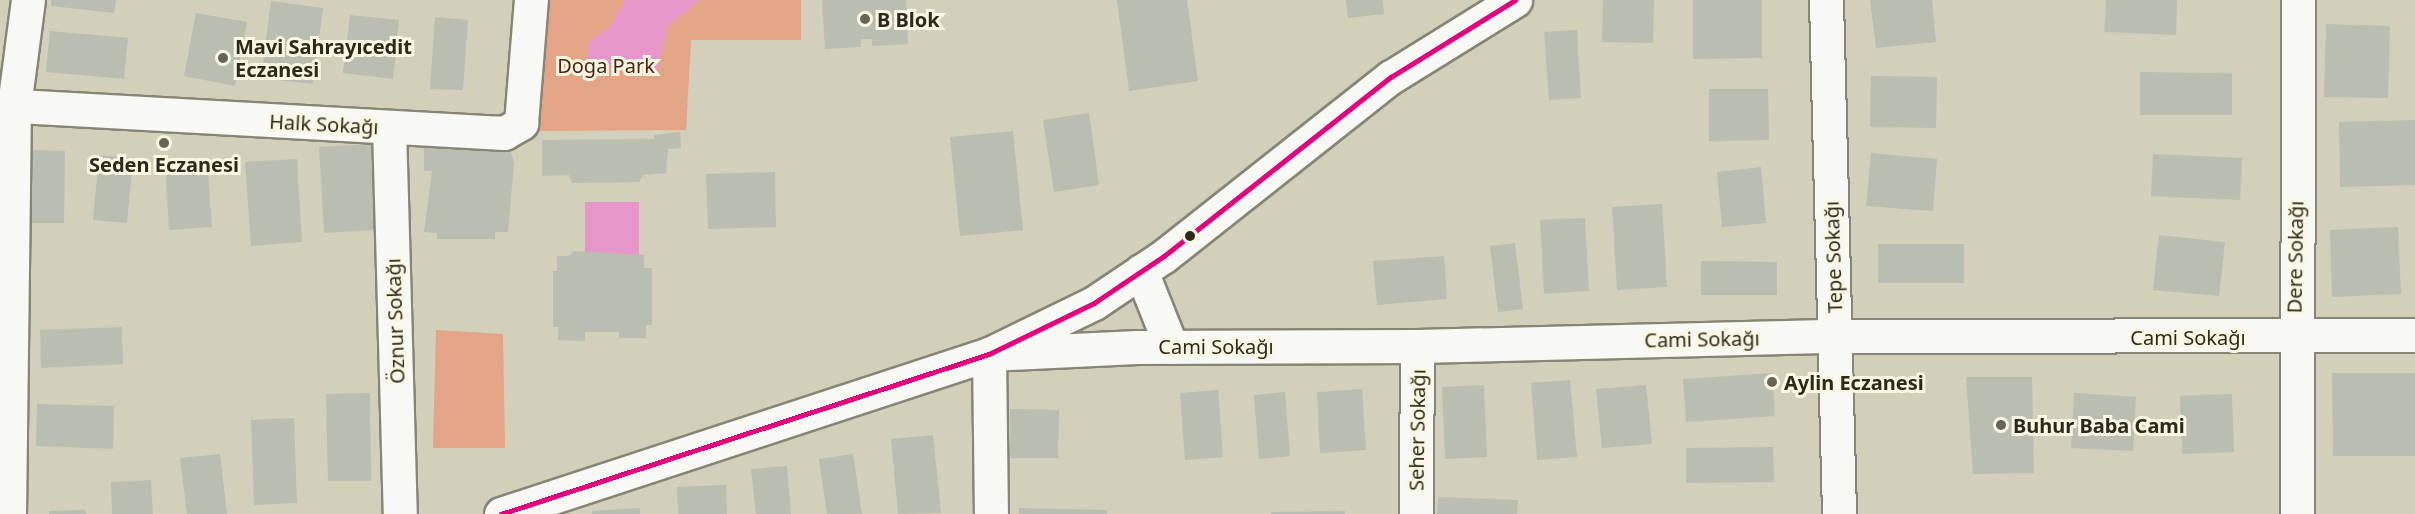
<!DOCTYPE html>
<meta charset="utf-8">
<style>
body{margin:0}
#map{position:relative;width:2415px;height:514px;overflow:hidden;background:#d2cfba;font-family:"Noto Sans",sans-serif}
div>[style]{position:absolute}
.green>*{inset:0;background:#e4a486}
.water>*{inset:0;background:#e696c8}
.building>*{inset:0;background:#b9beb1}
.roads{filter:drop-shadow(2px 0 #878575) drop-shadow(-2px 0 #878575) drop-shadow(0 2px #878575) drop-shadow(0 -2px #878575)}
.minor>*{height:33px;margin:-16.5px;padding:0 16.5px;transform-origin:16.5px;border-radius:16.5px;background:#f8f8f5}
.bus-1>*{height:4.5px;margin:-2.25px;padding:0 2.25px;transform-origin:2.25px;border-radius:2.25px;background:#e5007d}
.dots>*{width:16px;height:16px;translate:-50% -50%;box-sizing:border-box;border:3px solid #faf7e4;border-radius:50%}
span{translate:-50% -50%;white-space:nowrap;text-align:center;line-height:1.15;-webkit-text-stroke:6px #faf7e4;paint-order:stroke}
.poi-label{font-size:20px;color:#2d2a1c;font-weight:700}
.left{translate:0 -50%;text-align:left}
.park-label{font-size:20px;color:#552312}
.street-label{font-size:20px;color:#2d2a1c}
</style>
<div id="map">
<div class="green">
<i style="clip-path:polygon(541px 0,801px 0,801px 40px,691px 40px,686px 130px,526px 131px)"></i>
<i style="clip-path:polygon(436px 330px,503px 334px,505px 448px,433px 448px)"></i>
</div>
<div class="water">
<i style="clip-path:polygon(625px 0,700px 0,668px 26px,657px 73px,627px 60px,588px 71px,588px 42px,611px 26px)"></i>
<i style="clip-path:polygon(585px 202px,639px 202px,639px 270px,585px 269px)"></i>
</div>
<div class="building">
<i style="clip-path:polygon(51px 0,116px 0,114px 13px,51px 6px)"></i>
<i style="clip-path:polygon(822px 0,906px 0,908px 44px,872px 46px,872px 39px,861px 39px,861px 47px,825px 49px)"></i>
<i style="clip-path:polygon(1117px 0,1187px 0,1198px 81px,1129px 91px)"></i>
<i style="clip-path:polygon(1346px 0,1383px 0,1384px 14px,1348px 18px)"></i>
<i style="clip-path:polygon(1603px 0,1654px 0,1653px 43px,1602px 42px)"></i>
<i style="clip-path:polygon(1693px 0,1762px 0,1762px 58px,1693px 59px)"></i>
<i style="clip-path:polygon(1870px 0,1932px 0,1936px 42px,1876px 48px)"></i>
<i style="clip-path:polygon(2106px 0,2177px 0,2176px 35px,2104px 32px)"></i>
<i style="clip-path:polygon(271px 1px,323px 8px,313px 84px,261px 78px)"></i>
<i style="clip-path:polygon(196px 13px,247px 22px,235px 86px,184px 76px)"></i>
<i style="clip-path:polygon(350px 15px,399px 20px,393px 79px,343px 73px)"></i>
<i style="clip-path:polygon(435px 17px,468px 20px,463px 90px,430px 89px)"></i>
<i style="clip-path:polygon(2326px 24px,2390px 26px,2388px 98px,2324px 97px)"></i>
<i style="clip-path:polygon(1577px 30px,1581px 98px,1549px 100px,1544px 32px)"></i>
<i style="clip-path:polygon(50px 31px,128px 38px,124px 79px,46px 72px)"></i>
<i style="clip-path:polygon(2140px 72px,2232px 73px,2232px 115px,2140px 115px)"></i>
<i style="clip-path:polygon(1871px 76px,1937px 77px,1936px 128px,1870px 127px)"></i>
<i style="clip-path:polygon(1709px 89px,1768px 89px,1769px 140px,1709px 141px)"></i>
<i style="clip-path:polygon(1089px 113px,1099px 185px,1054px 192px,1043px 120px)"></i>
<i style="clip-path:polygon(2415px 120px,2415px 185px,2340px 187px,2339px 122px)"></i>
<i style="clip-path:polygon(1013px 131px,1023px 230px,960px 236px,950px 137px)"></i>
<i style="clip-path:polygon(680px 132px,681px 148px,668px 149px,666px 173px,643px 175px,639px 182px,572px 183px,569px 175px,542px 176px,542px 140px,654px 139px,654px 135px)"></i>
<i style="clip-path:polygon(371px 144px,376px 230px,324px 233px,319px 147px)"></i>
<i style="clip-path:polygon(424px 144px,509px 146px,514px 163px,508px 232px,495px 232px,495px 239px,437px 239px,437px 233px,424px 232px,432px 171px,424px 171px)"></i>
<i style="clip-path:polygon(28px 150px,65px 151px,64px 223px,27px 223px)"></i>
<i style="clip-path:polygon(1871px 153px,1937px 159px,1933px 211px,1866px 206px)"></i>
<i style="clip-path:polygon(2153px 154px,2242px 158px,2240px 200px,2151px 196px)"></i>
<i style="clip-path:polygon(99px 155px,133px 158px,127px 223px,93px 220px)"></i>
<i style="clip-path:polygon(207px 159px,212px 227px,169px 230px,165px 162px)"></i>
<i style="clip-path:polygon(297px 159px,302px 242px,251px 246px,245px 162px)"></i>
<i style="clip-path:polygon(1761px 167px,1766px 223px,1722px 227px,1717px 172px)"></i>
<i style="clip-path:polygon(775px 172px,776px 227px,708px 229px,706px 174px)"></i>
<i style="clip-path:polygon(1662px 204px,1667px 287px,1617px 290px,1612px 207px)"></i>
<i style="clip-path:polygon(1585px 218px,1589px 291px,1544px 294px,1540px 220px)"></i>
<i style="clip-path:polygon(2398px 227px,2401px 294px,2332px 297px,2330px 230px)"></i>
<i style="clip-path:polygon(2159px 235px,2225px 242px,2219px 296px,2153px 290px)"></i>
<i style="clip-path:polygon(1515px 243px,1523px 309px,1498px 312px,1490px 246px)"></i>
<i style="clip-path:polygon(1878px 244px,1964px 244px,1964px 283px,1878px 283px)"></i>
<i style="clip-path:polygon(574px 251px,644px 255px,644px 268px,652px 268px,652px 325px,646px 325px,646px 338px,619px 338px,619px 332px,585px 332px,585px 341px,558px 340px,558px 327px,553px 327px,553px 271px,557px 271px,557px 256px,569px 256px)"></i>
<i style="clip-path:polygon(1444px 256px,1447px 299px,1377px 305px,1373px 261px)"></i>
<i style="clip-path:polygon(1701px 261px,1777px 262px,1777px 295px,1701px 295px)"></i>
<i style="clip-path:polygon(122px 327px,123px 364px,41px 368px,40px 330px)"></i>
<i style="clip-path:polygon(1772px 373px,1775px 416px,1686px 422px,1683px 379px)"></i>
<i style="clip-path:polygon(2332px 373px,2415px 373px,2415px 456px,2333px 456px)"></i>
<i style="clip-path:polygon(1966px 377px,2032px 377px,2034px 473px,1973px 474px)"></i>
<i style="clip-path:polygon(1570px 380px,1577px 457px,1537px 460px,1531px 383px)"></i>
<i style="clip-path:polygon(1484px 385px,1487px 457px,1445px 459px,1442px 387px)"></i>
<i style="clip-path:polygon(1646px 385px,1652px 444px,1602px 448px,1596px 389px)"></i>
<i style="clip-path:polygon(1362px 389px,1366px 450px,1320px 453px,1317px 392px)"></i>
<i style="clip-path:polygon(1218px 390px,1223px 457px,1185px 460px,1180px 393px)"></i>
<i style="clip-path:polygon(1285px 392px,1290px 456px,1259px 459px,1254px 395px)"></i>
<i style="clip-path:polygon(370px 393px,371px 481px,328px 481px,326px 394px)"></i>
<i style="clip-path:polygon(2074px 393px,2136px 397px,2133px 451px,2071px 448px)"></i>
<i style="clip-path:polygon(2232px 394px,2234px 452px,2182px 454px,2180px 396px)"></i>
<i style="clip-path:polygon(37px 404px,114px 406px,113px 449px,36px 446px)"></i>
<i style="clip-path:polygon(1010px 409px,1059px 410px,1058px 458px,1009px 458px)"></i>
<i style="clip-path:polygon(294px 418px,297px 503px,254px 505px,251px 420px)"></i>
<i style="clip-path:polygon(933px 435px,941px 513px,898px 514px,891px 439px)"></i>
<i style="clip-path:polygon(1773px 447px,1774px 482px,1686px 483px,1686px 448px)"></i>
<i style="clip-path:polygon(220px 454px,227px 514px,187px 514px,180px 458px)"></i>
<i style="clip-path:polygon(853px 454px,862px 514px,827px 514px,819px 459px)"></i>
<i style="clip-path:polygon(787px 466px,791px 514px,756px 514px,751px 469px)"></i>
<i style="clip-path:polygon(151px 480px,153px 514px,112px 514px,111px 482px)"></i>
<i style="clip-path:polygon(726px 485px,727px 514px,678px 514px,677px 487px)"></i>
<i style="clip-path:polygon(1438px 497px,1518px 500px,1517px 514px,1437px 514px)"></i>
<i style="clip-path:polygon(640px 508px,640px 514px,592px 514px,592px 511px)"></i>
<i style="clip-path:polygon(1019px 508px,1107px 510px,1107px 514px,1019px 514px)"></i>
<i style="clip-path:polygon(86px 510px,86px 514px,49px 514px,49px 511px)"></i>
<i style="clip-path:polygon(1345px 511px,1345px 514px,1271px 514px,1271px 512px)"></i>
</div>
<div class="roads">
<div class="minor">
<i style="left:1826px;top:0;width:514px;rotate:88.55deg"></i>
<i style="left:0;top:105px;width:505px;rotate:3.18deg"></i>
<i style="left:504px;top:133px;width:20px;rotate:-30deg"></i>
<i style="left:521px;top:123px;width:123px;rotate:-85.4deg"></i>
<i style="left:389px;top:127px;width:387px;rotate:88.4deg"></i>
<i style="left:1141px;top:271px;width:81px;rotate:68.2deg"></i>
<i style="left:989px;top:354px;width:148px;rotate:-2.7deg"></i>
<i style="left:1137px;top:347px;width:280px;rotate:-0.2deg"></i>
<i style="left:1417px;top:346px;width:418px;rotate:-1.4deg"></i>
<i style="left:1835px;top:336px;width:580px;rotate:-0.1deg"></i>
<i style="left:989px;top:354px;width:160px;rotate:89.3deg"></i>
<i style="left:9px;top:514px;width:408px;rotate:-89.3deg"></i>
<i style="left:14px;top:106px;width:107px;rotate:-82.5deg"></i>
<i style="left:501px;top:514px;width:514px;rotate:-18.15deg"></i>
<i style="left:989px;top:354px;width:117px;rotate:-25.9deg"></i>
<i style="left:1094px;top:303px;width:84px;rotate:-33.9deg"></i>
<i style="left:1164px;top:256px;width:289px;rotate:-38.3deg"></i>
<i style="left:1391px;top:77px;width:146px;rotate:-31.8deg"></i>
<i style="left:1416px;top:514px;width:168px;rotate:-89.7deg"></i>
<i style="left:2297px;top:514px;width:514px;rotate:-89.89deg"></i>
</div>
</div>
<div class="bus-1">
<i style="left:501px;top:514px;width:514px;rotate:-18.15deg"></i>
<i style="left:989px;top:354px;width:117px;rotate:-25.9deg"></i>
<i style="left:1094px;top:303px;width:84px;rotate:-33.9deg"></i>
<i style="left:1164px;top:256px;width:289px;rotate:-38.3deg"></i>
<i style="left:1391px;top:77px;width:146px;rotate:-31.8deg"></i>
</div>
<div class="dots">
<i style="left:865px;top:19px;background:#676453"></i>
<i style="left:223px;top:58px;background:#676453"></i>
<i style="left:164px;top:143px;background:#676453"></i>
<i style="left:1190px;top:236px;background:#2d2a1c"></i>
<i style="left:1772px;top:382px;background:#676453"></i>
<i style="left:2001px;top:425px;background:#676453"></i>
</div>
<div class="poi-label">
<span class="left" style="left:877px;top:19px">B Blok</span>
<span class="left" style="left:235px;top:58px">Mavi Sahrayıcedit<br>Eczanesi</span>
<span style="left:164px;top:164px">Seden Eczanesi</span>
<span class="left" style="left:1784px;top:382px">Aylin Eczanesi</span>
<span class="left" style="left:2013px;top:425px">Buhur Baba Cami</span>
</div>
<div class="park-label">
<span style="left:606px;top:65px">Doga Park</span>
</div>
<div class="street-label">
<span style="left:324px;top:124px;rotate:3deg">Halk Sokağı</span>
<span style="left:1833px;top:257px;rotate:-92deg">Tepe Sokağı</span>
<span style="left:2295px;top:257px;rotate:-89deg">Dere Sokağı</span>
<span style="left:395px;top:321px;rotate:-92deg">Öznur Sokağı</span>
<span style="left:2188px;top:337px">Cami Sokağı</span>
<span style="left:1702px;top:339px;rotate:-1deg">Cami Sokağı</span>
<span style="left:1216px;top:346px">Cami Sokağı</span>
<span style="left:1417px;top:430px;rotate:-89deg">Seher Sokağı</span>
</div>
</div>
